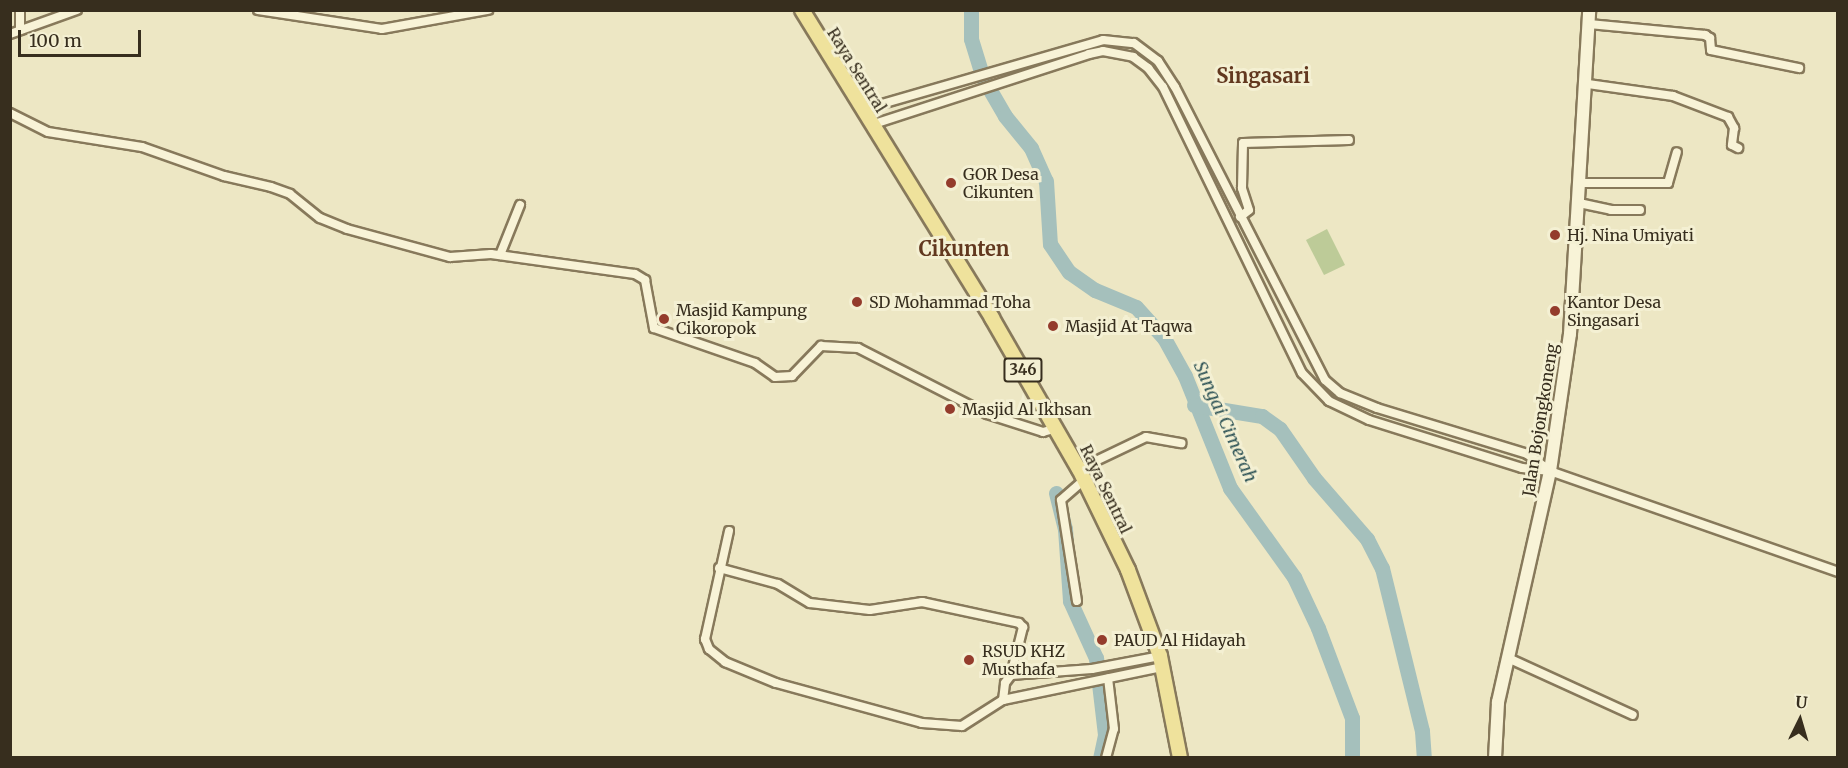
<!DOCTYPE html>
<style>
body{margin:0}
#map{position:relative;width:1848px;height:768px;overflow:hidden;background:#ede7c4;font-family:Merriweather,serif}
div>[style]{position:absolute}
.green>*{inset:0;background:#bdcb98}
.river>*{height:15px;margin:-7.5px;padding:0 7.5px;transform-origin:7.5px;border-radius:7.5px;background:#a5c0bc}
.roads{filter:drop-shadow(2px 0 #87795b) drop-shadow(-2px 0 #87795b) drop-shadow(0 2px #87795b) drop-shadow(0 -2px #87795b)}
.street>*{height:8px;margin:-4px;padding:0 4px;transform-origin:4px;border-radius:4px;background:#f8f3d7}
.secondary>*{height:12px;margin:-6px;padding:0 6px;transform-origin:6px;border-radius:6px;background:#f8f3d7}
.primary>*{height:14px;margin:-7px;padding:0 7px;transform-origin:7px;border-radius:7px;background:#efe29c}
.dots>*{width:16px;height:16px;translate:-50% -50%;box-sizing:border-box;border:3px solid #f4f0d3;border-radius:50%}
span{translate:-50% -50%;white-space:nowrap;text-align:center;line-height:1.15;-webkit-text-stroke:6px #f4f0d3;paint-order:stroke}
.shield-label span{padding:2px 4px;background:#f4f0d3;border:2px solid;border-radius:4px;-webkit-text-stroke-width:0}
.shield-label{font-size:15px;color:#372e1e;font-weight:700}
.street-label{font-size:16px;color:#372e1e}
.poi-label{font-size:16px;color:#372e1e}
.left{translate:0 -50%;text-align:left}
.water-label{font-size:18px;color:#2e5356;font-style:italic}
.quarter-label{font-size:20px;color:#62381f;font-weight:700}
.frame{position:absolute;inset:0;border:12px solid #372e1e;pointer-events:none}
.north{position:absolute;left:1770px;top:690px;width:60px;height:60px;-webkit-text-stroke:4px #f4f0d3;paint-order:stroke;rotate:5deg;font-size:16px;font-weight:700;line-height:24px;text-align:center;color:#372e1e}
.north::after{content:'';display:block;margin:auto;width:21px;height:27px;background:#372e1e;clip-path:polygon(50% 0,100% 100%,50% 72%,0 100%)}
.scale{position:absolute;left:18px;top:30px;width:123px;height:27px;box-sizing:border-box;border:3px solid #372e1e;border-top:0;padding-left:8px;font-size:18px;line-height:21px;white-space:nowrap;color:#372e1e;-webkit-text-stroke:4px #f4f0d3;paint-order:stroke}
</style>
<div id="map">
<div class="green">
<i style="clip-path:polygon(1327px 229px,1345px 265px,1324px 275px,1306px 240px)"></i>
</div>
<div class="river">
<i style="left:971px;top:10px;width:29px;rotate:90deg"></i>
<i style="left:971px;top:39px;width:41px;rotate:72.9deg"></i>
<i style="left:983px;top:78px;width:44px;rotate:59.9deg"></i>
<i style="left:1005px;top:116px;width:41px;rotate:50.9deg"></i>
<i style="left:1031px;top:148px;width:36px;rotate:66deg"></i>
<i style="left:1046px;top:181px;width:63px;rotate:86.4deg"></i>
<i style="left:1050px;top:244px;width:34px;rotate:56deg"></i>
<i style="left:1069px;top:272px;width:32px;rotate:35deg"></i>
<i style="left:1095px;top:290px;width:44px;rotate:22.5deg"></i>
<i style="left:1136px;top:307px;width:42px;rotate:47.9deg"></i>
<i style="left:1164px;top:338px;width:43px;rotate:61.1deg"></i>
<i style="left:1185px;top:376px;width:121px;rotate:68.1deg"></i>
<i style="left:1230px;top:488px;width:110px;rotate:54.3deg"></i>
<i style="left:1294px;top:577px;width:56px;rotate:64.8deg"></i>
<i style="left:1318px;top:628px;width:96px;rotate:69.3deg"></i>
<i style="left:1352px;top:718px;width:40px;rotate:90deg"></i>
<i style="left:1194px;top:405px;width:69px;rotate:9.2deg"></i>
<i style="left:1262px;top:416px;width:22px;rotate:36deg"></i>
<i style="left:1280px;top:429px;width:60px;rotate:55.2deg"></i>
<i style="left:1314px;top:478px;width:81px;rotate:49deg"></i>
<i style="left:1367px;top:539px;width:33px;rotate:63deg"></i>
<i style="left:1382px;top:568px;width:168px;rotate:76.2deg"></i>
<i style="left:1422px;top:731px;width:27px;rotate:86deg"></i>
<i style="left:1056px;top:493px;width:37px;rotate:76deg"></i>
<i style="left:1065px;top:529px;width:72px;rotate:86deg"></i>
<i style="left:1070px;top:601px;width:63px;rotate:65.5deg"></i>
<i style="left:1096px;top:658px;width:78px;rotate:83.3deg"></i>
<i style="left:1105px;top:735px;width:24px;rotate:102deg"></i>
</div>
<div class="roads">
<div class="street">
<i style="left:20px;top:10px;width:20px;rotate:90deg"></i>
<i style="left:258px;top:10px;width:125px;rotate:8.7deg"></i>
<i style="left:382px;top:29px;width:108px;rotate:-10.2deg"></i>
<i style="left:1589px;top:24px;width:117px;rotate:5.4deg"></i>
<i style="left:1705px;top:35px;width:6px;rotate:31deg"></i>
<i style="left:1710px;top:38px;width:12px;rotate:85deg"></i>
<i style="left:1711px;top:50px;width:90px;rotate:11.6deg"></i>
<i style="left:10px;top:34px;width:71px;rotate:-19.7deg"></i>
<i style="left:1588px;top:84px;width:86px;rotate:8deg"></i>
<i style="left:1673px;top:96px;width:59px;rotate:20.9deg"></i>
<i style="left:1728px;top:117px;width:13px;rotate:61deg"></i>
<i style="left:1734px;top:128px;width:17px;rotate:97deg"></i>
<i style="left:1732px;top:145px;width:7px;rotate:27deg"></i>
<i style="left:861px;top:110px;width:252px;rotate:-16.1deg"></i>
<i style="left:1103px;top:40px;width:31px;rotate:6deg"></i>
<i style="left:1134px;top:43px;width:30px;rotate:37deg"></i>
<i style="left:1158px;top:61px;width:31px;rotate:57deg"></i>
<i style="left:1175px;top:87px;width:329px;rotate:62.9deg"></i>
<i style="left:1325px;top:380px;width:20px;rotate:41deg"></i>
<i style="left:1340px;top:393px;width:40px;rotate:22deg"></i>
<i style="left:1377px;top:408px;width:157px;rotate:17deg"></i>
<i style="left:1527px;top:454px;width:29px;rotate:36deg"></i>
<i style="left:10px;top:113px;width:42px;rotate:26.6deg"></i>
<i style="left:48px;top:132px;width:95px;rotate:9.1deg"></i>
<i style="left:142px;top:147px;width:87px;rotate:19.5deg"></i>
<i style="left:224px;top:176px;width:48px;rotate:13.2deg"></i>
<i style="left:271px;top:187px;width:20px;rotate:20deg"></i>
<i style="left:290px;top:194px;width:38px;rotate:39deg"></i>
<i style="left:320px;top:218px;width:29px;rotate:22deg"></i>
<i style="left:347px;top:229px;width:107px;rotate:15.2deg"></i>
<i style="left:450px;top:257px;width:41px;rotate:-4.2deg"></i>
<i style="left:491px;top:254px;width:145px;rotate:7.9deg"></i>
<i style="left:635px;top:274px;width:12px;rotate:31deg"></i>
<i style="left:645px;top:280px;width:49px;rotate:79.4deg"></i>
<i style="left:654px;top:328px;width:107px;rotate:19.1deg"></i>
<i style="left:755px;top:363px;width:24px;rotate:35deg"></i>
<i style="left:775px;top:377px;width:17px;rotate:-3deg"></i>
<i style="left:792px;top:376px;width:42px;rotate:-46deg"></i>
<i style="left:821px;top:346px;width:37px;rotate:3deg"></i>
<i style="left:858px;top:348px;width:145px;rotate:27.1deg"></i>
<i style="left:987px;top:414px;width:59px;rotate:17.8deg"></i>
<i style="left:1043px;top:432px;width:15px;rotate:-16deg"></i>
<i style="left:871px;top:125px;width:229px;rotate:-18deg"></i>
<i style="left:1089px;top:54px;width:14px;rotate:-12deg"></i>
<i style="left:1103px;top:51px;width:31px;rotate:11deg"></i>
<i style="left:1133px;top:57px;width:19px;rotate:36deg"></i>
<i style="left:1148px;top:68px;width:24px;rotate:52deg"></i>
<i style="left:1163px;top:87px;width:318px;rotate:64.1deg"></i>
<i style="left:1302px;top:373px;width:39px;rotate:46deg"></i>
<i style="left:1329px;top:401px;width:44px;rotate:25.4deg"></i>
<i style="left:1369px;top:420px;width:160px;rotate:17.4deg"></i>
<i style="left:1522px;top:468px;width:28px;rotate:6deg"></i>
<i style="left:1550px;top:471px;width:305px;rotate:19.3deg"></i>
<i style="left:1580px;top:183px;width:88px"></i>
<i style="left:1668px;top:183px;width:32px;rotate:-74deg"></i>
<i style="left:1579px;top:203px;width:33px;rotate:12deg"></i>
<i style="left:1611px;top:210px;width:29px"></i>
<i style="left:1240px;top:217px;width:11px;rotate:-38deg"></i>
<i style="left:1249px;top:210px;width:23px;rotate:-108deg"></i>
<i style="left:1242px;top:188px;width:45px;rotate:-88.7deg"></i>
<i style="left:1243px;top:143px;width:106px;rotate:-1.6deg"></i>
<i style="left:500px;top:255px;width:54px;rotate:-68.2deg"></i>
<i style="left:1079px;top:469px;width:74px;rotate:-25.5deg"></i>
<i style="left:1146px;top:437px;width:36px;rotate:10deg"></i>
<i style="left:729px;top:531px;width:111px;rotate:102.5deg"></i>
<i style="left:705px;top:639px;width:11px;rotate:68deg"></i>
<i style="left:709px;top:649px;width:21px;rotate:39deg"></i>
<i style="left:725px;top:662px;width:55px;rotate:22.4deg"></i>
<i style="left:776px;top:683px;width:151px;rotate:15.3deg"></i>
<i style="left:922px;top:723px;width:40px;rotate:4.3deg"></i>
<i style="left:962px;top:726px;width:49px;rotate:-32.4deg"></i>
<i style="left:1003px;top:700px;width:17px;rotate:-83deg"></i>
<i style="left:1005px;top:683px;width:10px;rotate:-53deg"></i>
<i style="left:1011px;top:675px;width:81px;rotate:-4.2deg"></i>
<i style="left:1092px;top:669px;width:69px;rotate:-10.8deg"></i>
<i style="left:719px;top:568px;width:61px;rotate:15.2deg"></i>
<i style="left:778px;top:584px;width:37px;rotate:31deg"></i>
<i style="left:810px;top:603px;width:60px;rotate:6.7deg"></i>
<i style="left:870px;top:610px;width:53px;rotate:-8.7deg"></i>
<i style="left:922px;top:602px;width:99px;rotate:12.2deg"></i>
<i style="left:1019px;top:623px;width:6px;rotate:45deg"></i>
<i style="left:1023px;top:627px;width:49px;rotate:104deg"></i>
<i style="left:1077px;top:601px;width:102px;rotate:-99deg"></i>
<i style="left:1061px;top:500px;width:30px;rotate:-41deg"></i>
<i style="left:1508px;top:658px;width:137px;rotate:24.5deg"></i>
<i style="left:1003px;top:700px;width:162px;rotate:-11.7deg"></i>
<i style="left:1106px;top:758px;width:30px;rotate:-75deg"></i>
<i style="left:1114px;top:729px;width:51px;rotate:-96.7deg"></i>
</div>
<div class="secondary">
<i style="left:1495px;top:758px;width:56px;rotate:-86.9deg"></i>
<i style="left:1498px;top:702px;width:237px;rotate:-77.3deg"></i>
<i style="left:1550px;top:471px;width:138px;rotate:-81.7deg"></i>
<i style="left:1570px;top:334px;width:325px;rotate:-86.6deg"></i>
</div>
<div class="primary">
<i style="left:802px;top:10px;width:362px;rotate:58.3deg"></i>
<i style="left:992px;top:318px;width:174px;rotate:60.1deg"></i>
<i style="left:1079px;top:469px;width:112px;rotate:64.1deg"></i>
<i style="left:1128px;top:570px;width:92px;rotate:69.6deg"></i>
<i style="left:1160px;top:656px;width:104px;rotate:78.9deg"></i>
</div>
</div>
<div class="dots">
<i style="left:951px;top:183px;background:#943c2c"></i>
<i style="left:1555px;top:235px;background:#943c2c"></i>
<i style="left:857px;top:302px;background:#943c2c"></i>
<i style="left:1555px;top:311px;background:#943c2c"></i>
<i style="left:664px;top:319px;background:#943c2c"></i>
<i style="left:1053px;top:326px;background:#943c2c"></i>
<i style="left:950px;top:409px;background:#943c2c"></i>
<i style="left:1102px;top:640px;background:#943c2c"></i>
<i style="left:969px;top:660px;background:#943c2c"></i>
</div>
<div class="shield-label">
<span style="left:1023px;top:370px">346</span>
</div>
<div class="street-label">
<span style="left:857px;top:70px;rotate:58deg">Raya Sentral</span>
<span style="left:1540px;top:420px;rotate:-81deg">Jalan Bojongkoneng</span>
<span style="left:1106px;top:489px;rotate:64deg">Raya Sentral</span>
</div>
<div class="poi-label">
<span class="left" style="left:963px;top:183px">GOR Desa<br>Cikunten</span>
<span class="left" style="left:1567px;top:235px">Hj. Nina Umiyati</span>
<span class="left" style="left:869px;top:302px">SD Mohammad Toha</span>
<span class="left" style="left:1567px;top:311px">Kantor Desa<br>Singasari</span>
<span class="left" style="left:676px;top:319px">Masjid Kampung<br>Cikoropok</span>
<span class="left" style="left:1065px;top:326px">Masjid At Taqwa</span>
<span class="left" style="left:962px;top:409px">Masjid Al Ikhsan</span>
<span class="left" style="left:1114px;top:640px">PAUD Al Hidayah</span>
<span class="left" style="left:982px;top:660px">RSUD KHZ<br>Musthafa</span>
</div>
<div class="water-label">
<span style="left:1225px;top:422px;rotate:66deg">Sungai Cimerah</span>
</div>
<div class="quarter-label">
<span style="left:1263px;top:75px">Singasari</span>
<span style="left:964px;top:248px">Cikunten</span>
</div>
<div class="frame"></div>
<div class="north">U</div>
<div class="scale">100 m</div>
</div>
